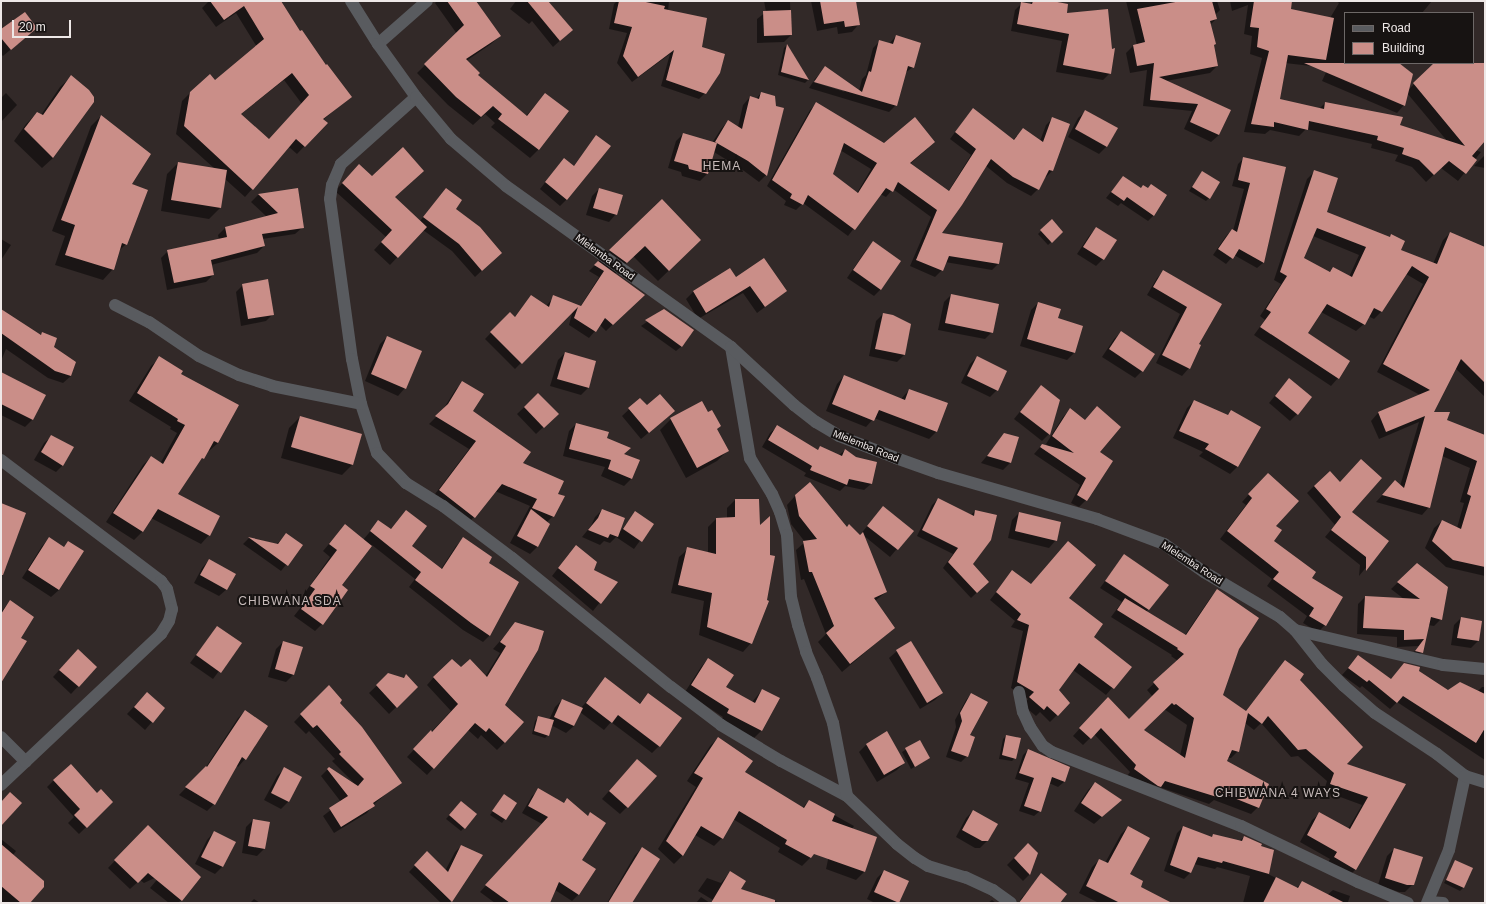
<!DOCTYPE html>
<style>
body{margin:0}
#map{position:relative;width:1486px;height:904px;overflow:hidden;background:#322928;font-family:Arial,sans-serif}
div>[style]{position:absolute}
.shadow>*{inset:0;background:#0007}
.building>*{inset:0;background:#ca8e88}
.minor>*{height:12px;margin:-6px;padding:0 6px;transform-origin:6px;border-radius:6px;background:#595b5f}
.tertiary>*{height:12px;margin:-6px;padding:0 6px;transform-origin:6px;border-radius:6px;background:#595b5f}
span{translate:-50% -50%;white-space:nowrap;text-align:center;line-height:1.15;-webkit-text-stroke:4px #171312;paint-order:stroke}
.street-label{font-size:10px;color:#eee8e7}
.quarter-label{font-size:12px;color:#c7bbba;letter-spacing:1px}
.frame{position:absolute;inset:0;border:2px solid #eee8e7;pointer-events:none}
.legend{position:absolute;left:1344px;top:12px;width:130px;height:52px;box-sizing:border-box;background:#171312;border:1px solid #6d6867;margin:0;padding:5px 7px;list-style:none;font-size:12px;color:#eee8e7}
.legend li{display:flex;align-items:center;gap:8px;height:20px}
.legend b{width:20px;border:1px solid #6d6867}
.scale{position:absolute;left:12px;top:20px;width:59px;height:18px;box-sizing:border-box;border:2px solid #eee8e7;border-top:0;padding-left:5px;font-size:12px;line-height:14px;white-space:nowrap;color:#eee8e7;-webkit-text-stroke:3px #171312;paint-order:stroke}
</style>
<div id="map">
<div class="shadow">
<i style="clip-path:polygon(evenodd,209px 1px,280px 1px,299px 32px,351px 96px,323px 120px,326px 123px,297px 154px,289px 147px,245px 197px,225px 179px,220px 208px,209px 219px,161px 211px,167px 174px,178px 163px,215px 169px,176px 134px,182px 101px,190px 93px,215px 81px,257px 47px,236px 13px,216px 27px,202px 8px,209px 1px,284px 80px,302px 104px,269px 140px,240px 115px,284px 80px)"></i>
<i style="clip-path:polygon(437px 1px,474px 1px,500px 36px,491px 44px,466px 61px,477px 75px,526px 116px,545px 94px,538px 150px,530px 158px,491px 127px,495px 123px,485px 114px,473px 125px,448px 105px,417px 73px,457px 34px,435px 3px)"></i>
<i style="clip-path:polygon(516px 1px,549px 1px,548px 3px,565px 36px,553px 47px,532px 21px,529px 24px,510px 9px)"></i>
<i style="clip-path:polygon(617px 1px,669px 1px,668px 11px,701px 47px,705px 93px,699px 99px,661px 86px,670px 54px,632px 82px,617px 63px,627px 33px,609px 29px,614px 4px)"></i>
<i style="clip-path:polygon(764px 1px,790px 1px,791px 35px,784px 42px,757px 43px,757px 19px,766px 12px)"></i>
<i style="clip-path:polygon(811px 1px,855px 1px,859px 24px,852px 32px,838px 34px,837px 27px,817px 31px)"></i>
<i style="clip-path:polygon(1033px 1px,1047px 1px,1065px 14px,1110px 73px,1103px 80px,1056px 72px,1062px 41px,1011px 31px,1015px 10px,1022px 3px,1029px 5px)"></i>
<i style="clip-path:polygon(1126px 1px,1217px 1px,1220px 10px,1215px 15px,1216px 19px,1210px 25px,1215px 44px,1213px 46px,1217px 66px,1210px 73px,1166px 81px,1230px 110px,1219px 135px,1211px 142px,1184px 129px,1192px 111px,1143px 106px,1147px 70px,1130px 73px,1126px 53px,1133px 46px,1137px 45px)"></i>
<i style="clip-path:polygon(evenodd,1230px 1px,1291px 1px,1290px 10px,1330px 18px,1339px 3px,1336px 1px,1432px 1px,1422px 13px,1345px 13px,1345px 63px,1397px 63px,1409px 89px,1436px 63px,1485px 63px,1485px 137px,1475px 150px,1481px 152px,1458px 181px,1441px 168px,1426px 182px,1412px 167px,1395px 161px,1398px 155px,1371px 148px,1372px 144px,1306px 129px,1299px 136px,1270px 130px,1265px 134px,1244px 132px,1262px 58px,1250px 54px,1252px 36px,1244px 34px,1248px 5px,1232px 11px,1230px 1px,1285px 63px,1328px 68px,1322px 81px,1397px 113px,1404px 105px,1407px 93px,1448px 142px,1325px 103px,1319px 109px,1279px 100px,1285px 63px)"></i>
<i style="clip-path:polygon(1px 31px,28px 35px,3px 56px,1px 54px)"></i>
<i style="clip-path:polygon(896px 36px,913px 67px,905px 73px,896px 105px,889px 112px,809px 88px,813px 82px,845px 92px,842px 89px,814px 80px,825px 68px,859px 91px,862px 79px,866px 75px,873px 48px,880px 41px,889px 44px)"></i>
<i style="clip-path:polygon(787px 45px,808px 80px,805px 83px,778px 75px,784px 48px)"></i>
<i style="clip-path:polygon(71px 77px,53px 158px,42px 168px,14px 141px,26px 124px,37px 113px,41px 115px,60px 87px)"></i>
<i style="clip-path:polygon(6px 93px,17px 105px,1px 122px,1px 98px)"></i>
<i style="clip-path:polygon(761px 93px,766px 175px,759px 182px,740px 168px,714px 152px,707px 174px,700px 181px,682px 176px,681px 172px,668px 168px,676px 141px,683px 134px,712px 143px,721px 129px,728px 121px,738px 127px,743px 105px,750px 97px,756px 99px)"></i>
<i style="clip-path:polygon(evenodd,816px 104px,884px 144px,928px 148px,910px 164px,948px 192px,971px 155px,950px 139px,967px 116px,1013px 140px,1023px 129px,1040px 141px,1046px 125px,1052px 119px,1069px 125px,1052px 171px,1046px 177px,1044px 177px,1038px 189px,1031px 196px,1007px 183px,986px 166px,940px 234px,998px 264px,992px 270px,945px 262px,942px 270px,935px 277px,910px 266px,931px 217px,893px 189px,886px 197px,880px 194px,848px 236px,803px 203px,796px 210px,784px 205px,786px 201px,767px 186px,810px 110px,816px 104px,840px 150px,871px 169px,857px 193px,832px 174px,840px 150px)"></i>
<i style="clip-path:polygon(1086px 111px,1117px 128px,1106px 147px,1099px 154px,1068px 137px,1078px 118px)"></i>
<i style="clip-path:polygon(101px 116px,130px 184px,126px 244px,118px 252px,113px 269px,103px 280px,55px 265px,65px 236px,52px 231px,91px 126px)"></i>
<i style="clip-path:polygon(596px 136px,567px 199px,560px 206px,540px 189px,558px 166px,573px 167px)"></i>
<i style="clip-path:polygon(1485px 155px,1485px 168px,1474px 166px)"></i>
<i style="clip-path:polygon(1244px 158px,1284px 168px,1263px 263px,1257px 268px,1234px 255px,1226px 264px,1213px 255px,1226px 236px,1232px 230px,1233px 231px,1244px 189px,1232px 186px,1238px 164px)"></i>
<i style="clip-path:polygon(1202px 172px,1209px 198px,1206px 201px,1189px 191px)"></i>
<i style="clip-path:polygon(evenodd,1314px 172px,1326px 212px,1400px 251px,1433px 264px,1443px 240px,1450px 233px,1485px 248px,1485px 397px,1455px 368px,1432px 413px,1446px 421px,1485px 436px,1485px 576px,1446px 567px,1425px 548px,1434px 528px,1442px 521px,1457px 528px,1464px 503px,1460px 502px,1470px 468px,1442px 456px,1429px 507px,1422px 515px,1376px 502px,1388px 489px,1400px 486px,1419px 422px,1379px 439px,1371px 421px,1378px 413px,1420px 395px,1377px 372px,1423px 284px,1406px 274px,1382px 311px,1374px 319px,1368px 316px,1364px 324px,1356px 331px,1321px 312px,1306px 333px,1338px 378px,1331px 386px,1254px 335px,1265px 320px,1260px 316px,1281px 284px,1274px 280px,1307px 179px,1314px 172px,1313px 236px,1359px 255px,1349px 277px,1333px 269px,1329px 272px,1303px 259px,1313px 236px)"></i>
<i style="clip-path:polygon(352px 173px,372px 177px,420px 221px,446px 189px,454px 209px,493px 260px,475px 277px,452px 251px,423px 230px,390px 265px,374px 250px,386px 237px,335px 191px)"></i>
<i style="clip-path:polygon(1123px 177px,1154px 215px,1148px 221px,1121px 203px,1118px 206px,1106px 198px)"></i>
<i style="clip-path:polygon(297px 189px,303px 227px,295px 234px,262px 239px,264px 246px,257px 253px,211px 265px,213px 275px,206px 282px,167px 290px,161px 258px,168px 251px,219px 240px,218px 235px,225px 228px,267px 217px,251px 202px,258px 195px)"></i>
<i style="clip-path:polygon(599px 189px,616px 214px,609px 222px,586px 215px,592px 196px)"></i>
<i style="clip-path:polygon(662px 200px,689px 251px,658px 281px,633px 256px,615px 274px,643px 295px,606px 331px,600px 325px,589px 338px,569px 325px,573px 310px,515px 369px,485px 339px,510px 313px,514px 318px,531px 296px,546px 306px,554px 297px,580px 307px,599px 277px,589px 271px)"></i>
<i style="clip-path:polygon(1052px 221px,1062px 232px,1048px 245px,1038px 234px)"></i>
<i style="clip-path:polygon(1096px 228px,1103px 259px,1096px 266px,1077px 254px,1089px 236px)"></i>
<i style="clip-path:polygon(1px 239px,11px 245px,1px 260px)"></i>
<i style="clip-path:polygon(873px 243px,881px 289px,874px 296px,847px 278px,866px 250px)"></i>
<i style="clip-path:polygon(730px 270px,736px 279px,786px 291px,757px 313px,743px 293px,698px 319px,686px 299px,693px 292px)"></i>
<i style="clip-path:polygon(1164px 271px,1221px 304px,1198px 344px,1189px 368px,1182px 376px,1156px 363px,1180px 314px,1147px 295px,1157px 278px)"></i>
<i style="clip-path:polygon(243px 285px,273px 314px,266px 321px,241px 326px,236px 292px)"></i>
<i style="clip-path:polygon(951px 295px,992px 332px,985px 339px,938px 330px,944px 302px)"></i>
<i style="clip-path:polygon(1038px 303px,1057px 319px,1082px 327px,1074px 353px,1067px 360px,1020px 346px,1031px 310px)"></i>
<i style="clip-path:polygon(1px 310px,40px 335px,43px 333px,71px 376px,63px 383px,48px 378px,6px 349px,1px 361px)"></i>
<i style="clip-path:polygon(664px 310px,682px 346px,676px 351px,641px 326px)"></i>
<i style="clip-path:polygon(883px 314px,904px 355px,897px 362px,869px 356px,876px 321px)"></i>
<i style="clip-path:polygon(1121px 332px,1142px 371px,1135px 378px,1102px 357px,1114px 339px)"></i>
<i style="clip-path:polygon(387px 337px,405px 388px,398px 396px,365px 381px,380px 344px)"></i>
<i style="clip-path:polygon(565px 353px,595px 361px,588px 388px,581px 395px,550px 386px,558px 360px)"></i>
<i style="clip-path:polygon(977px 357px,997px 390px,990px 397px,961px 383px,970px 364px)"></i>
<i style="clip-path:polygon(160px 358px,180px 374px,218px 443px,209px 451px,208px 450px,176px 494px,219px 516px,209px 535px,201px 544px,151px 518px,143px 531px,134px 540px,106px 522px,143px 465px,151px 457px,160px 464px,177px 433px,170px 429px,171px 427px,129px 401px,151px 366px)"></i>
<i style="clip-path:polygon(1px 373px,44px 395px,32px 420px,25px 427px,1px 415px)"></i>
<i style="clip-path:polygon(844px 376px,901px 399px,909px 390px,947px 404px,936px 432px,929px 439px,874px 418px,866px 427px,826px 411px,837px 384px)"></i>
<i style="clip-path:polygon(1289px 379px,1297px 414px,1290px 421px,1269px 403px)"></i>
<i style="clip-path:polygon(463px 382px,472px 412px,521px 464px,557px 494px,553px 516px,547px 522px,549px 524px,537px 547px,530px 554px,510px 543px,530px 506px,495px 491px,467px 525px,432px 498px,469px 449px,429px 424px,442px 411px,456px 389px)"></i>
<i style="clip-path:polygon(1041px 386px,1049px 434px,1042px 441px,1014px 419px)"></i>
<i style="clip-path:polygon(538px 394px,557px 414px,536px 434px,517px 414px)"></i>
<i style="clip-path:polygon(640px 399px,646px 407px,666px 418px,641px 439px,622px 416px)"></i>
<i style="clip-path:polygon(1194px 401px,1227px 416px,1231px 412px,1260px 428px,1237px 467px,1230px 474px,1199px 456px,1203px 452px,1173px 438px,1187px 408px)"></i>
<i style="clip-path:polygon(1070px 410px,1099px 452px,1086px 500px,1079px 507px,1071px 503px,1080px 485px,1034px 454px,1042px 445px,1049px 447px,1046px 444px,1063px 417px)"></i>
<i style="clip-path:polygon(708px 414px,720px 426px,716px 430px,728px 450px,717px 461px,686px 478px,660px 430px,671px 419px)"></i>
<i style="clip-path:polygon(300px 417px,353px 464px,342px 475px,281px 458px,289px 428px)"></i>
<i style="clip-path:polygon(576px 424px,606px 439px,623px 455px,631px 479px,624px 486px,601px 476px,605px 467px,563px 456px,569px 431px)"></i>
<i style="clip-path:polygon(777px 427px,817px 451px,820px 447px,839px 455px,845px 450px,856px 458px,876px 462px,871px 484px,864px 490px,845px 486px,840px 491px,804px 476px,806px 473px,762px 447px,770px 433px)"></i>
<i style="clip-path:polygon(1005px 434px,1010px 463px,1003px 470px,981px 463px)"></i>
<i style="clip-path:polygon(52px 436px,63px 465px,56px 472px,34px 460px,44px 443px)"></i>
<i style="clip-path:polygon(1260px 482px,1275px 526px,1272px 541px,1310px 578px,1325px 625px,1318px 632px,1303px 623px,1307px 616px,1267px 586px,1272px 579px,1220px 539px,1246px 505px,1242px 502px)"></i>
<i style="clip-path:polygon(1314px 486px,1388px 541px,1359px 576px,1360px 565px,1325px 537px,1335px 525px,1307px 493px)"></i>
<i style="clip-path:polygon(795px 496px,859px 536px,883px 507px,912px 531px,890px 557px,863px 535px,886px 592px,875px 601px,894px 628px,842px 672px,818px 642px,826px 634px,804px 579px,801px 580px,796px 550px,805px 542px,791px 524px,787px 505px)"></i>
<i style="clip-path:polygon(938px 499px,971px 515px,975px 511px,972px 564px,988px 582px,971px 598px,943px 568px,953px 554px,917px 536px,932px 505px)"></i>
<i style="clip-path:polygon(735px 500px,758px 500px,751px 643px,743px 652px,699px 635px,704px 601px,671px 593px,679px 557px,688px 549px,708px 553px,708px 527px,716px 519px,727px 518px,727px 508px)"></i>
<i style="clip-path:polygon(602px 510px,619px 533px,635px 513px,652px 524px,634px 549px,616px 537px,610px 543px,604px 541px,600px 545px,582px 537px,591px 526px,595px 517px)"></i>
<i style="clip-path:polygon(406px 511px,411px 546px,441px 569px,456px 546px,463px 539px,487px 563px,490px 635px,483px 642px,463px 630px,409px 587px,415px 579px,372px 545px,340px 585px,322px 624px,315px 631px,294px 616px,309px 597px,304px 594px,330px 557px,323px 551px,345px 525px,363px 540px,379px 521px,390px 530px)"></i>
<i style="clip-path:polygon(1019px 513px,1056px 540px,1049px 548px,1008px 538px,1012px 520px)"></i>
<i style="clip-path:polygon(286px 534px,301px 546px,281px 571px,243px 544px,249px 538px,277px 544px)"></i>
<i style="clip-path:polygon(49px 539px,63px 548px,68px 542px,59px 590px,51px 597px,22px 578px,42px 546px)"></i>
<i style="clip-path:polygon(1068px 542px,1068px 598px,1092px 637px,1130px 667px,1106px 695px,1073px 670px,1057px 690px,1069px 703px,1050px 722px,1040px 712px,1036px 716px,1023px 705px,1028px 699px,1011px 688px,1023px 631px,1011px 627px,1015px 621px,990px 600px,1012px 572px,1031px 585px)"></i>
<i style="clip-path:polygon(569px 554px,593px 570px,616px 582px,593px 611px,552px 576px)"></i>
<i style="clip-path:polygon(evenodd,1124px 555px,1167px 586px,1146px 612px,1185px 635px,1211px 597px,1218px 590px,1239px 648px,1222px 695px,1245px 712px,1285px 662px,1298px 680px,1346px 764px,1404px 785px,1355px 870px,1348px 877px,1327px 864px,1330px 859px,1300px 842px,1312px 820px,1320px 813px,1348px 829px,1362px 805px,1324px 791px,1327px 781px,1298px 756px,1291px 757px,1261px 723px,1254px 730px,1245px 723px,1238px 751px,1231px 758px,1228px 758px,1226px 761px,1258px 807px,1251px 814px,1214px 800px,1209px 804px,1127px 776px,1130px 772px,1094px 734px,1083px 745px,1073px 736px,1101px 705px,1129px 720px,1153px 697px,1147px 690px,1178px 661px,1171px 656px,1172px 655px,1111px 617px,1122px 602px,1100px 588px,1124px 555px,1164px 709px,1187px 725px,1180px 756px,1143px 731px,1164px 709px)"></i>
<i style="clip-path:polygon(209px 560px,227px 589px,219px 596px,194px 583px,202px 568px)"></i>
<i style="clip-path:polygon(1417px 564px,1441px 619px,1434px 626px,1428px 625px,1422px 652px,1415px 659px,1409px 658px,1419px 646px,1397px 647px,1397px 637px,1357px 634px,1358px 604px,1365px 597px,1404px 599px,1391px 589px)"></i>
<i style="clip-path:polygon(10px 601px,19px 638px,1px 679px,1px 612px)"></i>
<i style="clip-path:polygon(1461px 618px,1478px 641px,1471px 648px,1451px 645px,1454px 625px)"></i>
<i style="clip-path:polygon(516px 623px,503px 705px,505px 742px,497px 750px,481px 735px,478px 739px,468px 730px,427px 775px,407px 757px,451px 711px,427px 685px,434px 677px,461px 669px,485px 677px,500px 653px,493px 649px)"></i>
<i style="clip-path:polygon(217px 627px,240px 643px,213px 679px,190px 663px)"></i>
<i style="clip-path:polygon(283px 642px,293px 675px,286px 682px,268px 677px,276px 649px)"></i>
<i style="clip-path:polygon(897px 651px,942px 693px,935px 700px,920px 709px,889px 658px)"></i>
<i style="clip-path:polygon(1359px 656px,1390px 680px,1418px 672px,1448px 691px,1477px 692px,1482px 687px,1485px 687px,1485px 760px,1397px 702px,1390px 709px,1362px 686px,1360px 688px,1342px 675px)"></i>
<i style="clip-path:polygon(71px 657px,96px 667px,71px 694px,53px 677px)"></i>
<i style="clip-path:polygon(708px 659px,725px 688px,752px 702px,762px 690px,778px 698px,761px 731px,754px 738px,721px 720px,723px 717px,685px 692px,701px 667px)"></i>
<i style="clip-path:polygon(388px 675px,402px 679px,406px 675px,417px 687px,389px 714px,369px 693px)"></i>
<i style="clip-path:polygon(606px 678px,639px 704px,648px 694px,659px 746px,652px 753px,611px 722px,604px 730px,580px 712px,574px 726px,566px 733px,551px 725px,548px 735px,545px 738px,532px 734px,535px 721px,539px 717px,549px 720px,555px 707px,562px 700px,581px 708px)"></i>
<i style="clip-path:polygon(329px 686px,338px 703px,400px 782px,373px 805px,367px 813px,334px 833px,323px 816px,341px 802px,321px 776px,329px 768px,354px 783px,332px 761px,335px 759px,309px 731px,306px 734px,294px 722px)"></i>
<i style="clip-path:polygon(147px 693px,164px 708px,145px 730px,127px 714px)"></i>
<i style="clip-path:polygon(971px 694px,967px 756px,961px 762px,946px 757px,956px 727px,955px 720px,966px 700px)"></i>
<i style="clip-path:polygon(245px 711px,267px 726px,245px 759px,238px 767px,236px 765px,214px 804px,207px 811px,179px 795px,206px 767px,238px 718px)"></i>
<i style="clip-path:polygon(1006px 736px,1015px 758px,1012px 761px,999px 759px,1003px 739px)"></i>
<i style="clip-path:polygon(718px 738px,744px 772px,802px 808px,809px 801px,854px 826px,852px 829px,876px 838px,864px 872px,856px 880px,826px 869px,833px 836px,819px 832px,810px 858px,802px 866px,778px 852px,780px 848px,733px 819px,722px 838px,714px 846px,695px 835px,682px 856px,674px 864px,658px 849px,696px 787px,687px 781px,710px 746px)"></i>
<i style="clip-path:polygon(920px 741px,929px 758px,911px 769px,902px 752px)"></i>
<i style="clip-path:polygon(866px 745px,904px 763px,897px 770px,877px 782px,859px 752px)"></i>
<i style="clip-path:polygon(1028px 750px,1069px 768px,1064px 782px,1058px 787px,1049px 783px,1040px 811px,1034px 816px,1019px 811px,1029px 783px,1015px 779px,1023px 755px)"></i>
<i style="clip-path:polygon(630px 767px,627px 807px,620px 814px,602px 799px)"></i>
<i style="clip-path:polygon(284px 769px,301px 778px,288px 802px,281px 809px,264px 800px,277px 776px)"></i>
<i style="clip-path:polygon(54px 780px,97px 794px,112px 802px,79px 834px,68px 823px,74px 817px,47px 787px)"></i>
<i style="clip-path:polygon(1095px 783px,1113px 807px,1094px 824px,1074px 811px,1088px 790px)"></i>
<i style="clip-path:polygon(539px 790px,563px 804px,567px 800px,587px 816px,590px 814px,580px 861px,594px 870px,578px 895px,572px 901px,555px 890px,549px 903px,495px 903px,480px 892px,542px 824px,522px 813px,532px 796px)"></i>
<i style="clip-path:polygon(501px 799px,516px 803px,502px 823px,490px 815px)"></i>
<i style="clip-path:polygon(458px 805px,464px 828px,461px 831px,446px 819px)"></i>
<i style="clip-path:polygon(973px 811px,988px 840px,980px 848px,975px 848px,956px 837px,966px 818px)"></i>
<i style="clip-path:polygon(253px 820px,264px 849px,257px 856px,242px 853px,246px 827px)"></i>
<i style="clip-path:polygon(148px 826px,181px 900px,178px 903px,169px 903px,150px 888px,161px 875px,144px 883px,140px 880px,130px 889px,108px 868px)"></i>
<i style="clip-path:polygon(1128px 827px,1129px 875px,1139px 887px,1170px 903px,1099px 903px,1079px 893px,1092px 867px,1099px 860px,1105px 863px,1121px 834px)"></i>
<i style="clip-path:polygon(1183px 827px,1211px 838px,1213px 835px,1239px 841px,1244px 837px,1260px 847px,1273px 851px,1268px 874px,1296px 888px,1302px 883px,1327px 895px,1333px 890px,1350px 896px,1348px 902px,1351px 903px,1243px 903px,1250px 876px,1217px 867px,1215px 869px,1194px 864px,1190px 873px,1184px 879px,1164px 871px,1177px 833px)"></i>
<i style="clip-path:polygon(214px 832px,234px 842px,222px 867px,215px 874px,195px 864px,207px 840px)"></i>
<i style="clip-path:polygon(1px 839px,16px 851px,13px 855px,29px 903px,1px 903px)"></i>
<i style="clip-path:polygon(1028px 844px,1030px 874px,1023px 881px,1007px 865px)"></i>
<i style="clip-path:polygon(461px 846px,481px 856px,451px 901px,449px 903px,441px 903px,409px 872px,427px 853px,445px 871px,455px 852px)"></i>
<i style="clip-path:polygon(642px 848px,631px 903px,607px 903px,635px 855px)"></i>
<i style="clip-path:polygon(1394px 849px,1413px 884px,1405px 892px,1399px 892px,1378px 885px,1387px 856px)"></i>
<i style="clip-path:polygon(1456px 862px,1463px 888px,1460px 891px,1444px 883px)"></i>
<i style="clip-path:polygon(884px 871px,907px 881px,897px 903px,875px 903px,867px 899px,877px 878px)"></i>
<i style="clip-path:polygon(730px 872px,740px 889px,780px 903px,718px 903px,698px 891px,707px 878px,721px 883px)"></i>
<i style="clip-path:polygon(1041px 875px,1059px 903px,1024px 903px,1020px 900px)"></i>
<i style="clip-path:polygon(701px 897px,710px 903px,696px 903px)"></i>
<i style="clip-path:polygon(254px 899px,260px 903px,250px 903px)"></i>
<i style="clip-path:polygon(992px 900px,996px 903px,988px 903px)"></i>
</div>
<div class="building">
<i style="clip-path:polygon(evenodd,210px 1px,281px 1px,300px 31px,302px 30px,326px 65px,327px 64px,352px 97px,323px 119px,328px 123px,305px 147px,296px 139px,253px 190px,184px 126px,190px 92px,210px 74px,215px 80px,264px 39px,244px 6px,224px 20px,210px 1px,292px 73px,309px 95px,269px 139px,241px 114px,292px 73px)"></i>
<i style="clip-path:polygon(447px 1px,476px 1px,501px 36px,466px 59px,480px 73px,478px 75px,527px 116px,545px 93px,569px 111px,539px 150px,498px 119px,502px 114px,493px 106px,481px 117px,456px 97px,424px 64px,464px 25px)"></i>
<i style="clip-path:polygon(527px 1px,548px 1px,573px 30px,560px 41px)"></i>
<i style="clip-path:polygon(619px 1px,641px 1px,665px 6px,664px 9px,707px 18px,702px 47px,725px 54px,720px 73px,706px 94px,666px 80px,674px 50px,638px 77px,623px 56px,632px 27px,614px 23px)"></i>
<i style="clip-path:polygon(820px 1px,856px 1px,860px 25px,845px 27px,844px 21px,824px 24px)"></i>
<i style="clip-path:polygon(1033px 1px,1052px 1px,1068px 4px,1067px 13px,1108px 9px,1112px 49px,1115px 48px,1111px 74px,1063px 65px,1069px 34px,1017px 24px,1021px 2px,1032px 4px)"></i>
<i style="clip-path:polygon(1181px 1px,1212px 1px,1217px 19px,1210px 21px,1216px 44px,1214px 45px,1218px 66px,1159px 77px,1231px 110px,1219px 135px,1190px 122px,1198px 104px,1150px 100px,1154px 63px,1137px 66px,1133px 45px,1145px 42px,1137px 9px)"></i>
<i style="clip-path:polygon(1254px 1px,1292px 1px,1291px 9px,1334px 18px,1326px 60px,1288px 55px,1280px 99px,1324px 109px,1325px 102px,1403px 117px,1400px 125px,1465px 146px,1413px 83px,1434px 63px,1485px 63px,1485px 141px,1472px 156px,1477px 160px,1466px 174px,1449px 161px,1434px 175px,1419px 160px,1402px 154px,1404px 148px,1377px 140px,1378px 136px,1309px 121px,1308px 130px,1274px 122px,1274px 127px,1251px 124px,1269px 51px,1257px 47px,1259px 28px,1250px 27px)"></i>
<i style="clip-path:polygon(791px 10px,792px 35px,764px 36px,763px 11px)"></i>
<i style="clip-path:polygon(25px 12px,37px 28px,11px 50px,1px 38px,1px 29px)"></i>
<i style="clip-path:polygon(896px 35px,921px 43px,914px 68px,908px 66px,897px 106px,814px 82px,825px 66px,862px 92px,869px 71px,871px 72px,879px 40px,893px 44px)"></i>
<i style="clip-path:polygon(787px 44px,809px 80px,781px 72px)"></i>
<i style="clip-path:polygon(1304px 63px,1399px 63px,1413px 74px,1405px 106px)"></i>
<i style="clip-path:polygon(71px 75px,89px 90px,94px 97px,94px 102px,53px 158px,24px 129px,37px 112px,43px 115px)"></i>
<i style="clip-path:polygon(761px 92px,775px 96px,776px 106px,784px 108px,767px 176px,748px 161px,715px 142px,728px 120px,742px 129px,750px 96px,759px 99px)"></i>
<i style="clip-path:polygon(evenodd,816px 102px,884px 143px,915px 117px,935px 142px,910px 163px,949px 191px,976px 149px,955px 132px,973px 108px,1014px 140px,1023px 128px,1043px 142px,1052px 117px,1070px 124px,1053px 171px,1049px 170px,1039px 190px,1013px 177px,991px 159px,962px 205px,942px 233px,1003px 243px,999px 264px,949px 256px,943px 271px,916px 260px,937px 210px,898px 182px,893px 192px,886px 188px,855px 230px,808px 195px,803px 205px,790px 198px,792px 194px,772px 180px,816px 102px,844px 143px,877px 163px,858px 193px,833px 174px,844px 143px)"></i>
<i style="clip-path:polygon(1085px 110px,1118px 128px,1107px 147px,1075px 129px)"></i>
<i style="clip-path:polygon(101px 115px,151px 154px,132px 184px,148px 190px,127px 245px,122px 243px,114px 270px,65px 255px,75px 225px,61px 220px)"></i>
<i style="clip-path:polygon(683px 133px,717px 143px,708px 174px,689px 169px,688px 165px,674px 161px)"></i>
<i style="clip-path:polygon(596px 135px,611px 146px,567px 200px,545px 182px,564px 158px,574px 166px)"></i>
<i style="clip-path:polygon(403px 147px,424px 171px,395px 197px,427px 227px,398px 258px,381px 242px,392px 230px,342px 183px,359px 164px,372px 176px)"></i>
<i style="clip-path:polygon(1243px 157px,1286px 167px,1264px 263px,1239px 249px,1233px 259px,1218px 249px,1232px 229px,1237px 232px,1250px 183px,1238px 180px)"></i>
<i style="clip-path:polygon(178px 162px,227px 170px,221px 208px,171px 200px)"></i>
<i style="clip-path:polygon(evenodd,1314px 170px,1338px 178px,1327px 212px,1390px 237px,1391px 234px,1405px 241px,1401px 250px,1437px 264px,1450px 232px,1485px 247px,1485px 383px,1461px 359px,1434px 412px,1450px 412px,1447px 420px,1485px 435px,1485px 567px,1453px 560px,1432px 541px,1442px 520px,1461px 529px,1471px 496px,1467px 494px,1477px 461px,1445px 447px,1430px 508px,1382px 495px,1395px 480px,1404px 488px,1425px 416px,1386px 432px,1378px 412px,1430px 390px,1383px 364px,1429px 277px,1412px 266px,1382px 312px,1374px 308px,1365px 325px,1327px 304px,1308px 333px,1350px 361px,1339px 379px,1260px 327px,1271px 312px,1266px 309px,1287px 276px,1280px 272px,1314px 170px,1317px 228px,1366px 247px,1352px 277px,1333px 267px,1330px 272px,1304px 258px,1317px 228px)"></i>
<i style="clip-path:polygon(1202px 171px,1220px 182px,1210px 199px,1192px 187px)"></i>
<i style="clip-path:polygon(1123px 176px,1141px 188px,1143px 185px,1148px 188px,1151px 184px,1167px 195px,1154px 216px,1127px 197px,1124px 201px,1111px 192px)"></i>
<i style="clip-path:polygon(298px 188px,304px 228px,262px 234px,265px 246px,211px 260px,214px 275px,174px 283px,167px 250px,227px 237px,225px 227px,278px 213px,258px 194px)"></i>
<i style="clip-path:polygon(446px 188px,462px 200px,456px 209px,480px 227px,502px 253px,482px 271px,459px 244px,423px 217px)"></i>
<i style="clip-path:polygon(599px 188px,623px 195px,617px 215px,593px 208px)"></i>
<i style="clip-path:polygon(662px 199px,701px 240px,669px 271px,645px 246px,627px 263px,609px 250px)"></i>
<i style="clip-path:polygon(1052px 219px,1063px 232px,1052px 243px,1040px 230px)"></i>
<i style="clip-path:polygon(1096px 227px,1117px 240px,1104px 260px,1083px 247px)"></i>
<i style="clip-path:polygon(873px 241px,901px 261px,881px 290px,853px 270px)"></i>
<i style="clip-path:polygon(764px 258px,787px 291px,765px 307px,750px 286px,706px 313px,693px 291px,730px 268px,736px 277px)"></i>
<i style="clip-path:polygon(598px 261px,645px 295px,613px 325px,605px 318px,596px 332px,574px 318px,578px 307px,522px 364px,490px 332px,510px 312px,515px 317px,531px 295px,549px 307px,553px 295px,581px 306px,604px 271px,594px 265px)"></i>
<i style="clip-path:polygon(1163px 270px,1222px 304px,1199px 344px,1201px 345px,1190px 369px,1162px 355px,1187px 307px,1153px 287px)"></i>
<i style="clip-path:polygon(268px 279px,274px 315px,248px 319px,242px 284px)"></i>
<i style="clip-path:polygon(951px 294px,999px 304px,993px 333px,945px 323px)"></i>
<i style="clip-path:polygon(1038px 302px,1061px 309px,1058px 318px,1083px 326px,1075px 353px,1027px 339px)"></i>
<i style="clip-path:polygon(1px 309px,41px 335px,42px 332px,57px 338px,54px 347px,76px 362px,71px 376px,55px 371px,1px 333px)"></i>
<i style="clip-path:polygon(664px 309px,694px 330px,682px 347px,645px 320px)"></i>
<i style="clip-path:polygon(883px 313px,893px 315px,911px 324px,905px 355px,875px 349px)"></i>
<i style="clip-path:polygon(1121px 331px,1155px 354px,1143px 372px,1109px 349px)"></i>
<i style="clip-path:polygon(387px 336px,422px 351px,406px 389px,371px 374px)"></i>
<i style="clip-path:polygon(565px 352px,596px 361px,589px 388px,557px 379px)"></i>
<i style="clip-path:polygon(159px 356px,183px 371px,181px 374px,239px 405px,218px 443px,214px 441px,204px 459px,202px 458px,178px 494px,220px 516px,210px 536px,158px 509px,143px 532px,113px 513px,151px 456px,163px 464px,185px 425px,177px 421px,178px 419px,137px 393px)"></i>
<i style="clip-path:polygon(977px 356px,1007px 371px,998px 391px,967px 376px)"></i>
<i style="clip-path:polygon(1px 372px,46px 395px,33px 420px,1px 404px)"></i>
<i style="clip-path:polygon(844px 375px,905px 400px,909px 389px,948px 403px,937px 432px,879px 410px,874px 421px,832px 404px)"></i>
<i style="clip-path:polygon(1289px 378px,1312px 397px,1298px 415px,1275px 396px)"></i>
<i style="clip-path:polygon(462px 381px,484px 394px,473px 411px,531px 452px,523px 463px,564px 481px,558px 494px,565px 496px,554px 517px,532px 508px,537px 499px,502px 484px,475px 518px,439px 490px,476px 441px,435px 416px,448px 404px)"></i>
<i style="clip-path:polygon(1041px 385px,1060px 400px,1050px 435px,1020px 412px)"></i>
<i style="clip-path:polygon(538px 393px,559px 414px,544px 428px,524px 407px)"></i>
<i style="clip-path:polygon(660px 394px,675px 411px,649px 433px,628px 408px,640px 398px,647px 405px)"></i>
<i style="clip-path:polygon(1194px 400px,1228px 415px,1231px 410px,1261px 427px,1238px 467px,1205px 449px,1209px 444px,1179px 431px)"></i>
<i style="clip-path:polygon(702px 401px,708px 412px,712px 410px,721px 426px,717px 429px,729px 451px,697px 468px,670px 418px)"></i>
<i style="clip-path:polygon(1097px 406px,1121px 427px,1100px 452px,1113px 461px,1087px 501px,1077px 495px,1086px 478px,1040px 447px,1042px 444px,1074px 453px,1052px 436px,1070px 408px,1085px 420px)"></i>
<i style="clip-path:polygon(300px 416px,362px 434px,353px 465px,291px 447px)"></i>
<i style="clip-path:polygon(576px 423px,609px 432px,607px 438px,631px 448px,624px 454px,640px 460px,632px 479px,608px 469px,611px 460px,569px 449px)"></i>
<i style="clip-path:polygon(777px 425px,818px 450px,820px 446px,842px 456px,845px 449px,856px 457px,877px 462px,872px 484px,849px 479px,847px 485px,810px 470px,812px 466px,768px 440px)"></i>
<i style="clip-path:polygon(1004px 433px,1019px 437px,1011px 463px,987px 456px)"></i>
<i style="clip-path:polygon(51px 435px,74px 447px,63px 466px,41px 452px)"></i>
<i style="clip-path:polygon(1361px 459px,1382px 478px,1352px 512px,1389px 541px,1366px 571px,1366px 557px,1331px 530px,1341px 517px,1314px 486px,1330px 471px,1340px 482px)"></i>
<i style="clip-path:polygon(1268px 473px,1299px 501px,1276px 526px,1282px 530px,1274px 541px,1316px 572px,1312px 578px,1343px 597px,1326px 626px,1309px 616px,1314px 608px,1273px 579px,1279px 572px,1227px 531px,1252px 498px,1248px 494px)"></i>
<i style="clip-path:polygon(810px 482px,847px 527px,849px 524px,860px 535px,863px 532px,887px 592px,874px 598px,895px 628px,850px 664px,826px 633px,834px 626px,812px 572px,809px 572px,803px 541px,817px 539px,799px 516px,795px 495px)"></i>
<i style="clip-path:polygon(938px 498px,974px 516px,975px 510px,997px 515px,991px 540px,973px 564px,989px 582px,977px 593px,948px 562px,958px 548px,922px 530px)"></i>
<i style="clip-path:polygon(735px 499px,759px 499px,760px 525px,770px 516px,770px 555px,775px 556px,767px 600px,769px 601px,752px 644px,707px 627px,712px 593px,678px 585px,687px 547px,716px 554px,716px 518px,735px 517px)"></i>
<i style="clip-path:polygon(1px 503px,26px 513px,3px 575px,1px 575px)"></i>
<i style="clip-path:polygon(883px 506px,914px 531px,898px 550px,867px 526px)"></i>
<i style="clip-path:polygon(531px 509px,550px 524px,538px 547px,517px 536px)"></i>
<i style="clip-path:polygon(602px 509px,625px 518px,618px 537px,610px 534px,608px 538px,588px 530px,598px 518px)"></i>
<i style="clip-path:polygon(406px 510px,427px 526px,412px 546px,442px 569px,463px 537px,492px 557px,489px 563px,519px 582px,490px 636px,471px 623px,415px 580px,421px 572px,370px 531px,378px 520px,391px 529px)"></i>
<i style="clip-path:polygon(635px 511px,654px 524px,642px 542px,623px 529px)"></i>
<i style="clip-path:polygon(1019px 512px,1061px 522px,1057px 541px,1015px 531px)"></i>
<i style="clip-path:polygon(345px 524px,372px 546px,342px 585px,348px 590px,323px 625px,301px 609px,315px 589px,310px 586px,337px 550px,329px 544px)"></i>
<i style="clip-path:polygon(286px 533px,303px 545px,288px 566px,248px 537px,278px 544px)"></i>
<i style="clip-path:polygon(49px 537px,64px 547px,68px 541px,84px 551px,59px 590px,28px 570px)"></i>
<i style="clip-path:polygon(1068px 541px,1096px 565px,1069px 598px,1103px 624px,1094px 637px,1132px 667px,1114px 689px,1079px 663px,1059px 690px,1070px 703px,1058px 716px,1047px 706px,1044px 710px,1029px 697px,1034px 692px,1017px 682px,1029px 625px,1017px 620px,1021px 614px,996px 592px,1012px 570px,1031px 584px)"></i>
<i style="clip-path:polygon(576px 545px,597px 562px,594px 570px,618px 582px,601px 604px,558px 568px)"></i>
<i style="clip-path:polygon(1124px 554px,1169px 585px,1149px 610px,1105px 581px)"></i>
<i style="clip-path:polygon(209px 559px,236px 574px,227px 590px,200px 575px)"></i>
<i style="clip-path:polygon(1417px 563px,1448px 587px,1442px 620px,1431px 617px,1423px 653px,1415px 651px,1424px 639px,1404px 640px,1404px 630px,1363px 628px,1365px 596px,1420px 599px,1397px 582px)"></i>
<i style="clip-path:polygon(evenodd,1217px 589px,1259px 618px,1239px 649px,1223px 695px,1246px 711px,1285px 660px,1304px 674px,1300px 680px,1363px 747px,1347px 764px,1406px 784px,1356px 870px,1334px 857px,1337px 852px,1307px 835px,1319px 812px,1350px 829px,1368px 797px,1330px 784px,1334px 773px,1306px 749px,1298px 750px,1268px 716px,1262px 724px,1248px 713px,1239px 752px,1232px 750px,1227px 761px,1269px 784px,1259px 808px,1219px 792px,1217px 797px,1165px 781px,1161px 787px,1158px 786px,1134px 769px,1136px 765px,1101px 728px,1091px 739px,1079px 728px,1108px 697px,1129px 719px,1159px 689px,1153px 682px,1184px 654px,1177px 649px,1178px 648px,1117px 610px,1125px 598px,1186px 635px,1217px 589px,1172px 703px,1174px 705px,1176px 704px,1194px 718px,1185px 758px,1144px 730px,1172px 703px)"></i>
<i style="clip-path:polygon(10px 600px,34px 617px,21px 638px,27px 641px,1px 683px,1px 614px)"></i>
<i style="clip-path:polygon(1461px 617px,1482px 621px,1479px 641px,1457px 638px)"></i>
<i style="clip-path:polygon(515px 622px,544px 631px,538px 650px,505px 705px,524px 722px,505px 743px,489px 728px,486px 732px,475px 723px,434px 769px,413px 749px,431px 730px,432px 732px,458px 704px,433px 677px,452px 659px,461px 667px,470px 659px,487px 677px,506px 646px,500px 642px)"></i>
<i style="clip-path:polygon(217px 626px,242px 643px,221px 673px,196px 655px)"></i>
<i style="clip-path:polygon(283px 641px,303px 647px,294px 675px,275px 669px)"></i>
<i style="clip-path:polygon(911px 641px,943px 693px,927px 703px,896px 650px)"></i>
<i style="clip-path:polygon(78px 649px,97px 667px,79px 687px,59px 670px)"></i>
<i style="clip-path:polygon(1358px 655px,1391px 679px,1404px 663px,1420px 667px,1419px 671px,1448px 690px,1460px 682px,1485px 694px,1485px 728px,1476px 743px,1403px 696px,1397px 703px,1369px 680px,1367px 682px,1348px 668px)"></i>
<i style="clip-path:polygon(708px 658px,734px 675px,726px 687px,755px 703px,762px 689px,780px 698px,762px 731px,727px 713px,729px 709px,691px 685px)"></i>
<i style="clip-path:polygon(388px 673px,404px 678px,406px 674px,418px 687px,397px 708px,376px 685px)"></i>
<i style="clip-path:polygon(605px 677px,640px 704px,648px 693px,682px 718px,660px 747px,618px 715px,612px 723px,586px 703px)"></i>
<i style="clip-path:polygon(329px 685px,342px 700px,340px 703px,362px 727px,402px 783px,373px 803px,375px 806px,341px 827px,329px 808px,348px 796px,327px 769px,329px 767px,358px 786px,364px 779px,339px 754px,341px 752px,317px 725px,313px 728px,300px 714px)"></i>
<i style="clip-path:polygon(147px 692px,165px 708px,153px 723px,134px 707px)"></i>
<i style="clip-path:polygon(971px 693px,988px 702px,970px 735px,975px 737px,968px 757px,951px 751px,962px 721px,960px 713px)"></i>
<i style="clip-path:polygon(562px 699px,583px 708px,574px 726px,554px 717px)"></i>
<i style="clip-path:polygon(245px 710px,268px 726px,246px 760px,242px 757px,215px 805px,185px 787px,206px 766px,207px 767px)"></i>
<i style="clip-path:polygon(538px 716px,554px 720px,549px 736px,534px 731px)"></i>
<i style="clip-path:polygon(887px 731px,905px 763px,884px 775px,866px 744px)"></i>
<i style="clip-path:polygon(1006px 735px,1021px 738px,1016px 759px,1002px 755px)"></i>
<i style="clip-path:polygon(718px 737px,753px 761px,745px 772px,804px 808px,809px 800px,835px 814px,832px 821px,877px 837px,865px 872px,814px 854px,811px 858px,785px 844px,787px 840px,739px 811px,723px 839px,701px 826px,683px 856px,666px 841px,703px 778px,694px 773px)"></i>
<i style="clip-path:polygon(920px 740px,930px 758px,915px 767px,905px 748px)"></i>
<i style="clip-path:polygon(1028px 749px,1070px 767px,1065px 782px,1052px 777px,1041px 812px,1024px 806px,1034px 778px,1019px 773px)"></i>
<i style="clip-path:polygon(637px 759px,657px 776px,628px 808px,609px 791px)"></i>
<i style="clip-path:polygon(71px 764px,97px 793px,101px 789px,113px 802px,87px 828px,74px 815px,80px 809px,53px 780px)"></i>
<i style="clip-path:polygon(284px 767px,302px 777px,289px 802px,271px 793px)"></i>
<i style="clip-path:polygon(1095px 782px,1122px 800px,1102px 817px,1081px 803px)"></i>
<i style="clip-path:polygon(538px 788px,564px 803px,567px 798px,588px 816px,590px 812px,606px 823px,582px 860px,596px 869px,579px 895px,559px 882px,550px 903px,510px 903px,485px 885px,548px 817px,528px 806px)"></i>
<i style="clip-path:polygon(10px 792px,22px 803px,1px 826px,1px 802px)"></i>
<i style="clip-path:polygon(504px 794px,517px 803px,506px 820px,492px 811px)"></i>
<i style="clip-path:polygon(461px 801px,477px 814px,465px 829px,449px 815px)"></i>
<i style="clip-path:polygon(973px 810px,998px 824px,988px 841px,982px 841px,962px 830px)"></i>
<i style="clip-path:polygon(253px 819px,270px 822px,265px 849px,248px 846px)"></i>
<i style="clip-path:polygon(148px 825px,201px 877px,182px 901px,148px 873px,138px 883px,114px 860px)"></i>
<i style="clip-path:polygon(1128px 826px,1150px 838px,1130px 874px,1143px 881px,1141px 887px,1172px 903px,1120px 903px,1086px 886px,1099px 859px,1108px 863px)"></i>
<i style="clip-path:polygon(1183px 826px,1212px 837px,1213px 834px,1242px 841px,1244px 836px,1262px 844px,1261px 846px,1274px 850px,1269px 874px,1223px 861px,1222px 863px,1198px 857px,1191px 873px,1170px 865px)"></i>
<i style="clip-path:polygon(214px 831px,236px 842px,223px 867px,201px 857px)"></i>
<i style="clip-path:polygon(1028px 843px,1038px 853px,1030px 875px,1014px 858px)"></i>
<i style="clip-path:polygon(1px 844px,44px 881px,44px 887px,30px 903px,21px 903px,1px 886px)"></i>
<i style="clip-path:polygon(461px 845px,483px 855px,452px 902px,414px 865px,427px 851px,448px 872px)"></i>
<i style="clip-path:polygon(642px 847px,660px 859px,632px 903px,608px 903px)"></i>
<i style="clip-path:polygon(1394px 848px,1423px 857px,1414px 885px,1407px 885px,1385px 878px)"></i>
<i style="clip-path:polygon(1455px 860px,1473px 868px,1464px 888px,1446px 880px)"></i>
<i style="clip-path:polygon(884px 870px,909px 881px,899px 903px,874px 892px)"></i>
<i style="clip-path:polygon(730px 871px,746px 881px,741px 889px,775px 900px,775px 903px,711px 903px)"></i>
<i style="clip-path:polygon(1041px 873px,1067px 894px,1060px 903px,1019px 903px)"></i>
<i style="clip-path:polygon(1276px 877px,1298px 888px,1302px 881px,1345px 903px,1263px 903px)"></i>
</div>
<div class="minor">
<i style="left:378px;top:44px;width:65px;rotate:-41.3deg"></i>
<i style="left:416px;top:97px;width:101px;rotate:138.2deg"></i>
<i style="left:341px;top:164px;width:23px;rotate:113deg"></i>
<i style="left:332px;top:185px;width:14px;rotate:98deg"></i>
<i style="left:330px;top:199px;width:162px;rotate:82.2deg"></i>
<i style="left:352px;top:359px;width:46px;rotate:78.7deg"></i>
<i style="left:361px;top:404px;width:52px;rotate:71.9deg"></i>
<i style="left:377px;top:453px;width:42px;rotate:46deg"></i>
<i style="left:406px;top:483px;width:44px;rotate:31.9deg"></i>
<i style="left:443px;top:506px;width:86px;rotate:37deg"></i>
<i style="left:512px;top:558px;width:205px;rotate:39.1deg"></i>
<i style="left:671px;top:687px;width:63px;rotate:37.2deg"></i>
<i style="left:721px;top:725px;width:70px;rotate:31deg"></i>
<i style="left:781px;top:761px;width:75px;rotate:27.9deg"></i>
<i style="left:847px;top:796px;width:69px;rotate:43.8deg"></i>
<i style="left:897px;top:844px;width:23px;rotate:38deg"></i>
<i style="left:915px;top:858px;width:15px;rotate:32deg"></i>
<i style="left:928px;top:866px;width:39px;rotate:17deg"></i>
<i style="left:965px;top:877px;width:31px;rotate:25deg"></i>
<i style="left:993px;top:890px;width:22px;rotate:36deg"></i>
<i style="left:115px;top:305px;width:38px;rotate:27deg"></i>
<i style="left:149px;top:322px;width:60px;rotate:34.2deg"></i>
<i style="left:199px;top:356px;width:44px;rotate:25.4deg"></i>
<i style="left:239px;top:375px;width:35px;rotate:18deg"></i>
<i style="left:272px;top:386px;width:91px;rotate:11.4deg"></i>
<i style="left:731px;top:347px;width:113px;rotate:80.3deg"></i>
<i style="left:750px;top:458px;width:42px;rotate:58.6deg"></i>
<i style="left:772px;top:494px;width:20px;rotate:66deg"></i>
<i style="left:780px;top:512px;width:24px;rotate:73deg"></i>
<i style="left:787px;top:535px;width:62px;rotate:86.3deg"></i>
<i style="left:791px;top:597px;width:29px;rotate:76deg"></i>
<i style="left:798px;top:625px;width:28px;rotate:73deg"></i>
<i style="left:806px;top:652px;width:28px;rotate:67deg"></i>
<i style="left:817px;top:678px;width:48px;rotate:70.4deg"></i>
<i style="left:833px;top:723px;width:74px;rotate:79.1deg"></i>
<i style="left:1px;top:460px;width:201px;rotate:37.1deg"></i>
<i style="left:161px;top:581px;width:10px;rotate:53deg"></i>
<i style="left:167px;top:589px;width:21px;rotate:76deg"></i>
<i style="left:172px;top:609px;width:12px;rotate:104deg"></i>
<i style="left:169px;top:621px;width:15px;rotate:122deg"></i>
<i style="left:161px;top:634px;width:220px;rotate:136.7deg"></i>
<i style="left:1295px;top:630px;width:152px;rotate:13.3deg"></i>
<i style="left:1443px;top:665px;width:42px;rotate:5.4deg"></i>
<i style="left:1019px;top:692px;width:20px;rotate:79deg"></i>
<i style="left:1023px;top:712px;width:17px;rotate:65deg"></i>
<i style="left:1030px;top:727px;width:23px;rotate:56deg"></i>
<i style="left:1043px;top:746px;width:11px;rotate:34deg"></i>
<i style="left:1052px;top:752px;width:203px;rotate:21.4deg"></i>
<i style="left:1241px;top:826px;width:130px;rotate:25.6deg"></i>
<i style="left:1358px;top:882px;width:54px;rotate:22.8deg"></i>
<i style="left:1px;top:737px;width:35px;rotate:45deg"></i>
<i style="left:1429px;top:902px;width:14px;rotate:4deg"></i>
<i style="left:1427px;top:903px;width:57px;rotate:-67.5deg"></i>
<i style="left:1449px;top:850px;width:76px;rotate:-77.8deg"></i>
</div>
<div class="tertiary">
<i style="left:351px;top:1px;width:51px;rotate:57.9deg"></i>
<i style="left:378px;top:44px;width:65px;rotate:54.4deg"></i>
<i style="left:416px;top:97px;width:55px;rotate:50.2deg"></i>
<i style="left:451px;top:139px;width:72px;rotate:40.5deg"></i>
<i style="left:506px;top:186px;width:277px;rotate:35.6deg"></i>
<i style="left:731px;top:347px;width:86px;rotate:42.6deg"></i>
<i style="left:794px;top:405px;width:28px;rotate:38deg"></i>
<i style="left:816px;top:422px;width:27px;rotate:31deg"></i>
<i style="left:839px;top:436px;width:61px;rotate:21.1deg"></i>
<i style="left:896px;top:458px;width:45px;rotate:19.7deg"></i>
<i style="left:938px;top:473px;width:166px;rotate:16.1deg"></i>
<i style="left:1097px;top:519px;width:72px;rotate:20.5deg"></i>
<i style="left:1164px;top:544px;width:49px;rotate:35deg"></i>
<i style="left:1204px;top:572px;width:88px;rotate:30.6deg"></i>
<i style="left:1280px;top:617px;width:20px;rotate:41deg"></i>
<i style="left:1295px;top:630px;width:43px;rotate:51.5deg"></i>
<i style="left:1322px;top:664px;width:31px;rotate:45deg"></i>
<i style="left:1344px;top:686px;width:41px;rotate:41.1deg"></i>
<i style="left:1375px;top:713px;width:74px;rotate:33.5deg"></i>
<i style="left:1437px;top:754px;width:36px;rotate:38deg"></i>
<i style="left:1465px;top:776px;width:21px;rotate:17deg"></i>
</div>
<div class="street-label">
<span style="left:605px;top:257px;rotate:36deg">Mlelemba Road</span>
<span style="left:866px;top:446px;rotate:22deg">Mlelemba Road</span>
<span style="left:1192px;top:563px;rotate:33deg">Mlelemba Road</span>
</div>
<div class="quarter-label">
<span style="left:722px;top:167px">HEMA</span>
<span style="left:290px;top:602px">CHIBWANA SDA</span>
<span style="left:1278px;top:794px">CHIBWANA 4 WAYS</span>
</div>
<div class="frame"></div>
<ul class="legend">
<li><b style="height:5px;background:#595b5f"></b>Road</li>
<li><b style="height:11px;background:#ca8e88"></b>Building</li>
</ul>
<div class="scale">20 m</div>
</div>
